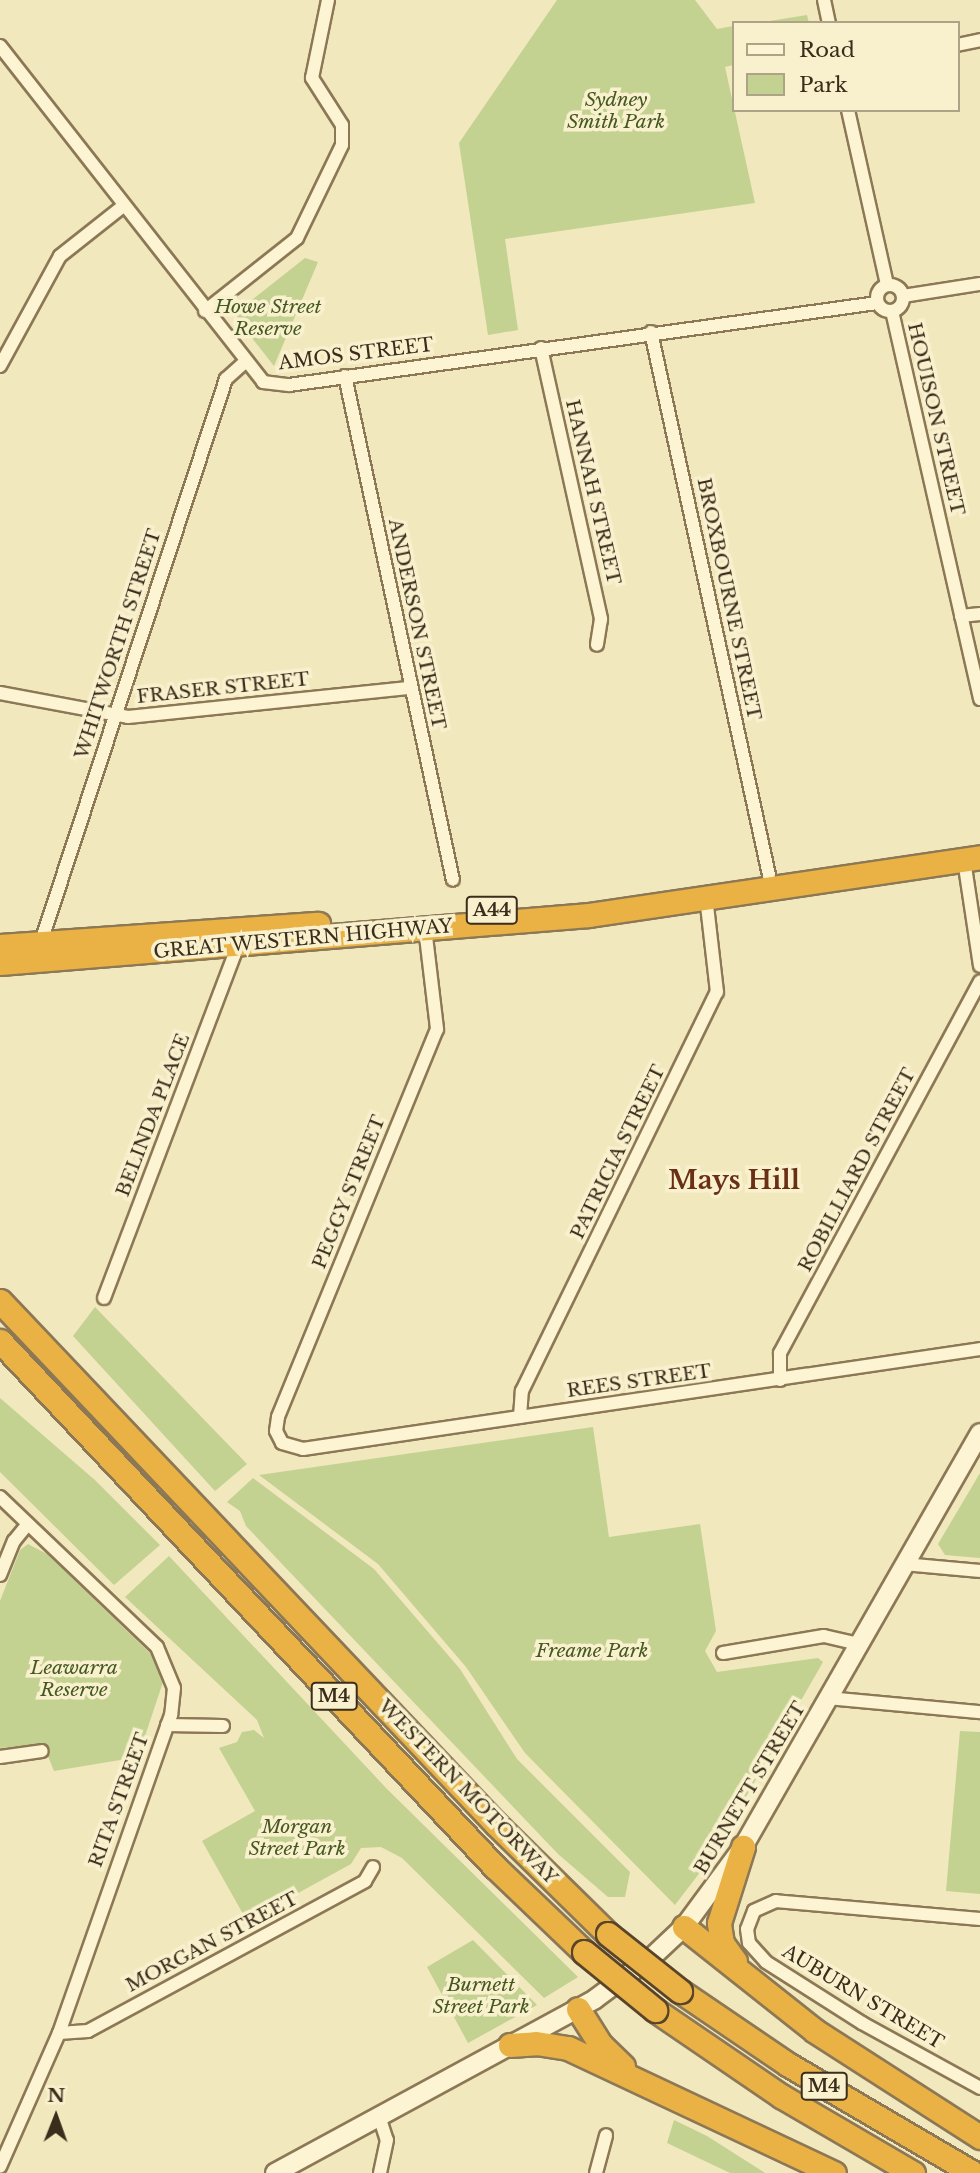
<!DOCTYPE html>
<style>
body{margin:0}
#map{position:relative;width:980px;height:2173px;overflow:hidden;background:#f2e8be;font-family:"Libre Baskerville",serif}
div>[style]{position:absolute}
.green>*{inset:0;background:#c3d191}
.roads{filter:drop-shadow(2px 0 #8c7855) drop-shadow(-2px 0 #8c7855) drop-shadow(0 2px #8c7855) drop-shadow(0 -2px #8c7855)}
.street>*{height:12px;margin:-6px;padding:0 6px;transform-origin:6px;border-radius:6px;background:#fcf4d2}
.street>.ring{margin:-6px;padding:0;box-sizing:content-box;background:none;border:12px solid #fcf4d2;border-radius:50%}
.secondary>*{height:18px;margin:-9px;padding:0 9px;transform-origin:9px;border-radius:9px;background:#fcf4d2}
.highway>*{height:23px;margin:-11.5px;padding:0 11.5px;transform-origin:11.5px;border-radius:11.5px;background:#eab245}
.bridges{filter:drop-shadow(2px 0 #59442a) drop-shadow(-2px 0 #59442a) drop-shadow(0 2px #59442a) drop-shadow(0 -2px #59442a)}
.highway-bridge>*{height:23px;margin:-11.5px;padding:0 11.5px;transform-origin:11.5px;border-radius:11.5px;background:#eab245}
span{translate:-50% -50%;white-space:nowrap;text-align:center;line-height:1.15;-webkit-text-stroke:7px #f9f1ce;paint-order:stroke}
.shield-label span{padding:2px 5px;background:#f9f1ce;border:2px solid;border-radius:5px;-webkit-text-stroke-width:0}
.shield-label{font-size:18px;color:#3a2d1b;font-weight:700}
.park-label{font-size:19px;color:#445820;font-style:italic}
.street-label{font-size:19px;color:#3a2d1b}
.district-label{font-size:26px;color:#6a3016;font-weight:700}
.legend{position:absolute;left:732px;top:21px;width:228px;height:91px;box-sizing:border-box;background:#f9f1ce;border:2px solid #ada386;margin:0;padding:9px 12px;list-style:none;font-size:21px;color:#3a2d1b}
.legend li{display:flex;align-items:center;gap:14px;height:35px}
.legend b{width:35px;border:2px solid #ada386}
.north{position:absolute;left:21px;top:2082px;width:70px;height:70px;-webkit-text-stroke:5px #f9f1ce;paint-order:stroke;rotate:1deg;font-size:19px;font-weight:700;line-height:28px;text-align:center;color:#3a2d1b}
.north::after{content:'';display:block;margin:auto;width:24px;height:32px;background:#3a2d1b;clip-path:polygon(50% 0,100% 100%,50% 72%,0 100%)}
</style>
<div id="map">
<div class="green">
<i style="clip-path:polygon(557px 0,695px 0,717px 29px,733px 26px,733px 65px,725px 67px,755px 203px,505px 239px,518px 330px,488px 335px,459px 143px)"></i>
<i style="clip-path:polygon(807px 15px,809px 23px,758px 23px)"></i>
<i style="clip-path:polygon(305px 258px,318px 262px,274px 366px,237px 319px,238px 311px)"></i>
<i style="clip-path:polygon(95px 1307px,247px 1464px,215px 1491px,73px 1336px)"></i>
<i style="clip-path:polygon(0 1398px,96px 1481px,160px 1545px,114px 1585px,0 1472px)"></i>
<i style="clip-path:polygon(593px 1427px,609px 1537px,700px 1524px,716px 1631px,705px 1651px,717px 1672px,818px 1658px,823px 1662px,711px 1858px,675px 1905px,525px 1753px,466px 1667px,378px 1564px,259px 1475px)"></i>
<i style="clip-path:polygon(980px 1473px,980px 1558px,945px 1555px,938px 1544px)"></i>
<i style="clip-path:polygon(253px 1478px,374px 1569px,460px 1669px,517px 1759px,630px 1872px,625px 1897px,608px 1897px,558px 1854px,246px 1526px,240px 1511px,227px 1502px)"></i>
<i style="clip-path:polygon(28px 1544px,47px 1554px,156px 1659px,164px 1679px,138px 1757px,54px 1771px,43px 1744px,0 1748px,0 1601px,20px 1550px)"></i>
<i style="clip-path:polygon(169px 1556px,387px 1789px,578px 1977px,544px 1998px,402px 1858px,381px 1847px,361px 1848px,351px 1864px,247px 1921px,202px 1841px,255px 1811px,219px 1748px,237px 1742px,242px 1732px,254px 1730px,264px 1738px,257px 1720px,125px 1597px)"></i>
<i style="clip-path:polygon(960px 1731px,980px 1732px,980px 1894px,946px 1891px)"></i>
<i style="clip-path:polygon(473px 1940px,537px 2005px,468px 2043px,427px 1967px)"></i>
<i style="clip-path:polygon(674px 2120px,707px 2136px,765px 2173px,730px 2173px,667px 2143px)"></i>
</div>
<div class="roads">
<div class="street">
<i style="left:824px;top:0;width:24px;rotate:78deg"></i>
<i style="left:957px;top:45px;width:24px;rotate:-12deg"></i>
<i style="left:0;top:46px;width:427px;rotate:51.9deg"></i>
<i style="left:263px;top:382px;width:26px;rotate:7deg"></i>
<i style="left:289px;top:385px;width:594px;rotate:-7.94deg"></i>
<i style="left:848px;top:110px;width:179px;rotate:77.4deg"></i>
<i class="ring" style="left:877px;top:285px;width:14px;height:14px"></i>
<i style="left:903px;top:296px;width:78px;rotate:-8.9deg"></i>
<i style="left:205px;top:311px;width:117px;rotate:-38.4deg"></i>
<i style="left:297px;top:238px;width:103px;rotate:-64.2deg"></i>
<i style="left:342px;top:145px;width:20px;rotate:-90deg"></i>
<i style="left:342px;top:125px;width:56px;rotate:-122.6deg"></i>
<i style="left:312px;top:78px;width:80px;rotate:-78.4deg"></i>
<i style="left:892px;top:311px;width:398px;rotate:77.2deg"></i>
<i style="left:651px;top:332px;width:556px;rotate:77.74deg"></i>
<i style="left:541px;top:348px;width:278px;rotate:77.5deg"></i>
<i style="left:601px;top:619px;width:26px;rotate:99deg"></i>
<i style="left:0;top:366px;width:125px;rotate:-61.4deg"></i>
<i style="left:60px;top:256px;width:79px;rotate:-38.3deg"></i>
<i style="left:345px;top:376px;width:515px;rotate:77.91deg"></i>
<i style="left:961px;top:616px;width:19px;rotate:-6deg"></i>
<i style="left:0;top:693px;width:130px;rotate:10.6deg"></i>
<i style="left:128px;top:717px;width:284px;rotate:-5.9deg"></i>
<i style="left:964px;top:860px;width:107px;rotate:81.4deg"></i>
<i style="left:425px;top:928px;width:102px;rotate:83.2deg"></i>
<i style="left:437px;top:1029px;width:419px;rotate:112.3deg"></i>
<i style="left:278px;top:1417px;width:14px;rotate:98deg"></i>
<i style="left:276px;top:1431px;width:13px;rotate:63deg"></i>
<i style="left:282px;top:1443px;width:22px;rotate:16deg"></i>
<i style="left:303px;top:1449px;width:684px;rotate:-8.4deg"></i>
<i style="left:40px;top:945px;width:596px;rotate:-71.81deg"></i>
<i style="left:226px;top:379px;width:24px;rotate:-42deg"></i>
<i style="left:104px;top:1298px;width:375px;rotate:-69.2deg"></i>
<i style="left:780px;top:1380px;width:27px;rotate:-90deg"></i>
<i style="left:780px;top:1353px;width:422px;rotate:-61.7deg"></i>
<i style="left:520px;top:1417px;width:26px;rotate:-86deg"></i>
<i style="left:522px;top:1391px;width:444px;rotate:-64deg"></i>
<i style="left:717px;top:992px;width:96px;rotate:-96.6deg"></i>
<i style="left:0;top:1497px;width:217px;rotate:43.7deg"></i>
<i style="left:157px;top:1647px;width:44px;rotate:67.5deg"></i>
<i style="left:174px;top:1688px;width:27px;rotate:96deg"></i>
<i style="left:171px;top:1715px;width:337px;rotate:109.4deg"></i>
<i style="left:59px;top:2033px;width:146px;rotate:113.8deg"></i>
<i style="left:904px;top:1564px;width:76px;rotate:5.3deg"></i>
<i style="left:0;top:1575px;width:37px;rotate:-68deg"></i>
<i style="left:14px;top:1541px;width:22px;rotate:-51deg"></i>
<i style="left:723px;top:1653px;width:102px;rotate:-9.6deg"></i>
<i style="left:824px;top:1636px;width:36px;rotate:13deg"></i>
<i style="left:828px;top:1698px;width:153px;rotate:5.3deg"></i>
<i style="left:167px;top:1725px;width:56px;rotate:1deg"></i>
<i style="left:0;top:1757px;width:42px;rotate:-8.1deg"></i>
<i style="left:980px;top:1919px;width:205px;rotate:-175deg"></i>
<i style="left:776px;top:1901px;width:24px;rotate:156deg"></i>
<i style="left:754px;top:1911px;width:19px;rotate:111deg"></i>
<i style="left:747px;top:1929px;width:14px;rotate:82deg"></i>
<i style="left:749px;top:1943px;width:25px;rotate:48deg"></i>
<i style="left:766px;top:1962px;width:114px;rotate:32.4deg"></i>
<i style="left:862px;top:2023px;width:135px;rotate:28.8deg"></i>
<i style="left:59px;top:2033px;width:29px;rotate:-4deg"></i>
<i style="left:88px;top:2031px;width:315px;rotate:-28.4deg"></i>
<i style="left:365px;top:1881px;width:16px;rotate:-60deg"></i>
<i style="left:379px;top:2116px;width:25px;rotate:72deg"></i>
<i style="left:387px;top:2140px;width:34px;rotate:102deg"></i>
<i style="left:596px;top:2173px;width:39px;rotate:-75deg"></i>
</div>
<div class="secondary">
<i style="left:275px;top:2173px;width:364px;rotate:-28.5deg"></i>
<i style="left:595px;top:1999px;width:71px;rotate:-36.4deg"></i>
<i style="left:652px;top:1957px;width:44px;rotate:-43.2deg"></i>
<i style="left:684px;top:1927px;width:99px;rotate:-53.6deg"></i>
<i style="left:743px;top:1847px;width:477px;rotate:-60.2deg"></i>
</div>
<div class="highway">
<i style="left:0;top:946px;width:319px;rotate:-4deg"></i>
<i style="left:0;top:963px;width:591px;rotate:-4.66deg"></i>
<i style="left:589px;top:915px;width:395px;rotate:-8.4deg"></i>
<i style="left:0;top:1301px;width:721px;rotate:46.52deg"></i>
<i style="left:496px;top:1824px;width:157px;rotate:44.5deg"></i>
<i style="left:0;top:1341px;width:722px;rotate:46.74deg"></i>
<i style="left:495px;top:1867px;width:123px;rotate:43.7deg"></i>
<i style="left:684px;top:1927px;width:167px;rotate:38.4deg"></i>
<i style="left:815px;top:2031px;width:196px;rotate:32.7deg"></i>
<i style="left:735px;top:1961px;width:22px;rotate:-126deg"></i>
<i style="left:722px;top:1943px;width:20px;rotate:-99deg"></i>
<i style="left:719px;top:1923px;width:80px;rotate:-72.5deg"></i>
<i style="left:680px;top:1991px;width:132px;rotate:34.2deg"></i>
<i style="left:789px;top:2065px;width:213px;rotate:30.4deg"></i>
<i style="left:578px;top:2009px;width:41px;rotate:57.8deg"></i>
<i style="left:600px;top:2044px;width:32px;rotate:44deg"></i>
<i style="left:655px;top:2010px;width:153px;rotate:34.3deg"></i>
<i style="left:781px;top:2096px;width:153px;rotate:30.3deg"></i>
<i style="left:510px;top:2045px;width:26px;rotate:-4deg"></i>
<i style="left:536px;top:2043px;width:32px;rotate:9deg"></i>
<i style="left:568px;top:2048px;width:294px;rotate:25.2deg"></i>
</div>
</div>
<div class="bridges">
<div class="highway-bridge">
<i style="left:608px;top:1934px;width:92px;rotate:38.4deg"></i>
<i style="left:584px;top:1952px;width:92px;rotate:39.2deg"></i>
</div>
</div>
<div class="shield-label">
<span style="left:492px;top:910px">A44</span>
<span style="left:334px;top:1696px">M4</span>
<span style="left:824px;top:2086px">M4</span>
</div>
<div class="park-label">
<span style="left:616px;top:111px">Sydney<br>Smith Park</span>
<span style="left:268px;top:318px">Howe Street<br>Reserve</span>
<span style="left:592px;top:1651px">Freame Park</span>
<span style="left:74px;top:1679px">Leawarra<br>Reserve</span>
<span style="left:297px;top:1838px">Morgan<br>Street Park</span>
<span style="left:481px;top:1996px">Burnett<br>Street Park</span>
</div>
<div class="street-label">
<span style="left:356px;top:354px;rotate:-7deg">AMOS STREET</span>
<span style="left:936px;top:419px;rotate:77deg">HOUISON STREET</span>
<span style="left:593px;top:492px;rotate:77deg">HANNAH STREET</span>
<span style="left:729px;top:599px;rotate:78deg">BROXBOURNE STREET</span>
<span style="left:417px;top:624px;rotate:78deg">ANDERSON STREET</span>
<span style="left:118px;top:644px;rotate:-72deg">WHITWORTH STREET</span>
<span style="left:223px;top:688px;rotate:-6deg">FRASER STREET</span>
<span style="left:303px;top:939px;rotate:-5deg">GREAT WESTERN HIGHWAY</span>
<span style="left:153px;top:1115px;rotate:-69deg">BELINDA PLACE</span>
<span style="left:618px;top:1152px;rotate:-64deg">PATRICIA STREET</span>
<span style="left:857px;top:1170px;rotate:-62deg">ROBILLIARD STREET</span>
<span style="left:349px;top:1192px;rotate:-68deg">PEGGY STREET</span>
<span style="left:639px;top:1381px;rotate:-8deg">REES STREET</span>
<span style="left:750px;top:1788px;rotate:-59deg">BURNETT STREET</span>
<span style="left:468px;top:1792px;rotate:46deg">WESTERN MOTORWAY</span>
<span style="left:119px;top:1800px;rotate:-70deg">RITA STREET</span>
<span style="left:212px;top:1942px;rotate:-28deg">MORGAN STREET</span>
<span style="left:863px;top:1997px;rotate:31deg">AUBURN STREET</span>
</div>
<div class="district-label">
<span style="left:734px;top:1181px">Mays Hill</span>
</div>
<ul class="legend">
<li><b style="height:9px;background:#fcf4d2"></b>Road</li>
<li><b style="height:19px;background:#c3d191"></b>Park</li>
</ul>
<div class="north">N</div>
</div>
